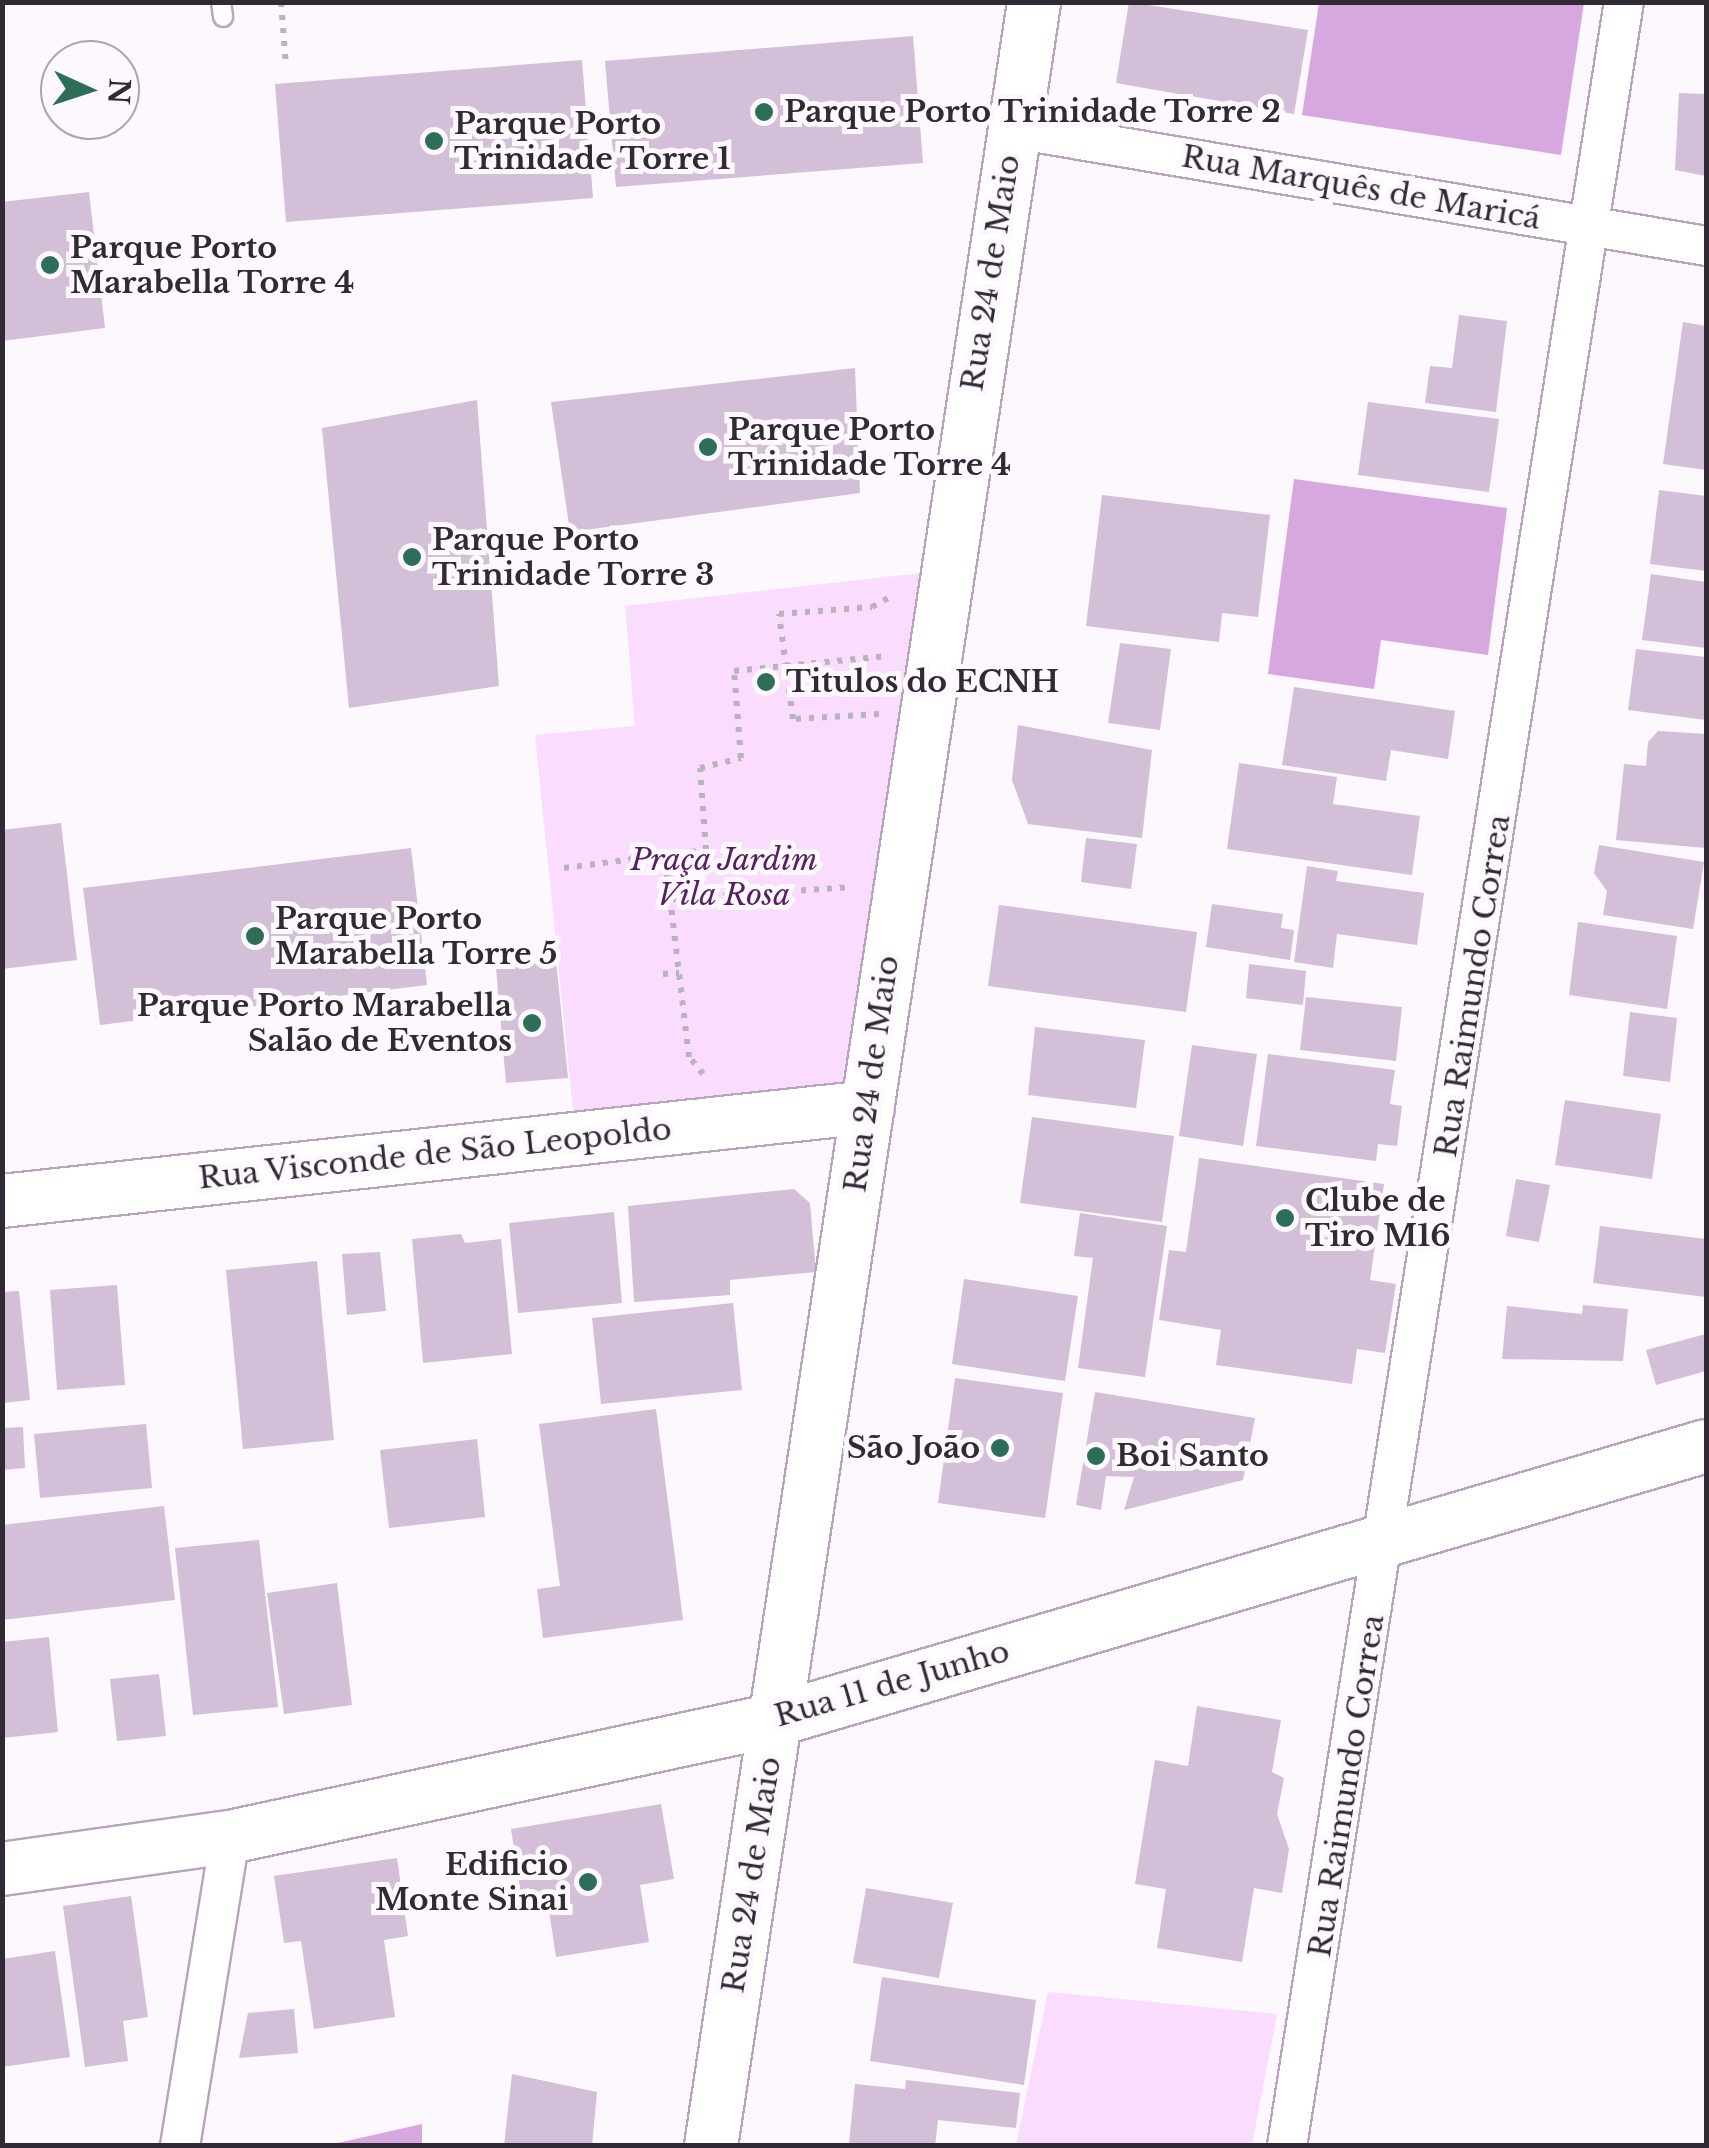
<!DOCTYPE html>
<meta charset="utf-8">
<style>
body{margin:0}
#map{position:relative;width:1709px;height:2148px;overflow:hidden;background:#fcf8fd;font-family:"Libre Baskerville",serif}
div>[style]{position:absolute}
.green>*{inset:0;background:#f9dcfe}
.forest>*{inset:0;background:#d7a7e0}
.building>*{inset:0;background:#d3bfd7}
.path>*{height:6px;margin-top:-3px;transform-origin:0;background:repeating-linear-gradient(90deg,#b9b4bb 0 5px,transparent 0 13px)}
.roads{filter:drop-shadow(2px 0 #b8a4bc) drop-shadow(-2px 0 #b8a4bc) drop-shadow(0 2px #b8a4bc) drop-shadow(0 -2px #b8a4bc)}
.lane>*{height:18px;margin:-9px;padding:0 9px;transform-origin:9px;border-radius:9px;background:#fff}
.street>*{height:38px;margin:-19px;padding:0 19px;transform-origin:19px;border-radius:19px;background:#fff}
.secondary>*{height:52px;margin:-26px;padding:0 26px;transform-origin:26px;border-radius:26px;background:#fff}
.dots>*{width:28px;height:28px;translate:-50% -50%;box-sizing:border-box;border:5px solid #fcf8fd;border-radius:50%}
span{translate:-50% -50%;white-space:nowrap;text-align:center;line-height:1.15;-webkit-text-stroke:10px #fcf8fd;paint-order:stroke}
.poi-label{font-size:30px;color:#312933;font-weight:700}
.left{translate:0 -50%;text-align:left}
.right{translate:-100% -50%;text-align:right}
.street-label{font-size:30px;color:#312933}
.park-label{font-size:30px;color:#571e62;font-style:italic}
.frame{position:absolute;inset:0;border:5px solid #312933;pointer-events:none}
.north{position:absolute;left:40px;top:40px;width:100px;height:100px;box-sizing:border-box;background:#fcf8fd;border:2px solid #aba5ac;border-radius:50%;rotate:93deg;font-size:28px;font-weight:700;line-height:40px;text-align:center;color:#312933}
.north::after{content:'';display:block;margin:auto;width:35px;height:45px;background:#2f6d5b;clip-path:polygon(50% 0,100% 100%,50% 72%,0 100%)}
</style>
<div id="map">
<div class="green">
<i style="clip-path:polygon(940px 571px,868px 1107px,576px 1139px,535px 735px,635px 726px,625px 606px)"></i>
<i style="clip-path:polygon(1048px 1992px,1277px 2014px,1252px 2145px,1016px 2145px)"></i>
</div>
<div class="forest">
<i style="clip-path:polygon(1319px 3px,1584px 3px,1561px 155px,1302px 115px)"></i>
<i style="clip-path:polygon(1294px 479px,1507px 508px,1488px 655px,1381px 640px,1374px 689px,1268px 674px)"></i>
<i style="clip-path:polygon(422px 2124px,422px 2145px,329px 2145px)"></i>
</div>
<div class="building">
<i style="clip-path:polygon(1129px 2px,1308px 30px,1294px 114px,1116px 83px)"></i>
<i style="clip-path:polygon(913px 36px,923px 163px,616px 187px,605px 61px)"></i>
<i style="clip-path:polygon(582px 60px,593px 198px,286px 222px,275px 84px)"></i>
<i style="clip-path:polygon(1679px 93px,1706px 94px,1706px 176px,1675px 170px)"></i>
<i style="clip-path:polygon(89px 192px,105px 328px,2px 341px,2px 202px)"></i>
<i style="clip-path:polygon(1459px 315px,1507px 321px,1496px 412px,1425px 403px,1430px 366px,1452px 368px)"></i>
<i style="clip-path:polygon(1683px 322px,1706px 326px,1706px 470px,1663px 464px)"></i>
<i style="clip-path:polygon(855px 368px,860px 493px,570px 532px,551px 402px)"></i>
<i style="clip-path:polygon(477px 400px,499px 686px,349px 708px,322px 428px)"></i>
<i style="clip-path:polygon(1368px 402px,1499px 419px,1489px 492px,1358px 475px)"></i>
<i style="clip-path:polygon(1659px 490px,1706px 496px,1706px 571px,1650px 564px)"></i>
<i style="clip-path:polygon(1102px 495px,1270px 515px,1258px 617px,1222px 613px,1219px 642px,1086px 626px)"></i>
<i style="clip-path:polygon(1651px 574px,1706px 582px,1706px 648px,1642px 640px)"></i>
<i style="clip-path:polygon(1120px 643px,1171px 649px,1160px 730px,1108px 723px)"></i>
<i style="clip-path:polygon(1636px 649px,1706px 657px,1706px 720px,1628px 710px)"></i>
<i style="clip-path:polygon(1294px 687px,1455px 711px,1448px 759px,1391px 750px,1386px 781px,1282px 765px)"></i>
<i style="clip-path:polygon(1018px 725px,1152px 750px,1142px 838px,1028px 824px,1012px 780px)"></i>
<i style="clip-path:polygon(1658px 731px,1706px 734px,1706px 848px,1616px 840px,1624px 764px,1646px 766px,1648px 742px)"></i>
<i style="clip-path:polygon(1239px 763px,1337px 777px,1333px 804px,1420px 816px,1412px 875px,1227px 849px)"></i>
<i style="clip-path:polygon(61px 823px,77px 960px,2px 969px,2px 830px)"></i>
<i style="clip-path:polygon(1086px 838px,1137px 844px,1131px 889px,1081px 882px)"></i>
<i style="clip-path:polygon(1599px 845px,1704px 862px,1693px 929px,1603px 915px,1607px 891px,1594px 873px)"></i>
<i style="clip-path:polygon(411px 848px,427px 985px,100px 1025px,83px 888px)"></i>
<i style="clip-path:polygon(1307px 866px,1338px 871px,1336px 881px,1424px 893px,1417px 945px,1337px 934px,1333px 968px,1294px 962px)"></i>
<i style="clip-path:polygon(1212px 904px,1283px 914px,1281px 928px,1294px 930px,1290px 960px,1206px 947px)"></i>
<i style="clip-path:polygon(999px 905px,1197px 932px,1186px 1012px,988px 986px)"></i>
<i style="clip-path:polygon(1578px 922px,1677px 936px,1667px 1009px,1569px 995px)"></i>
<i style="clip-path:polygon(556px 961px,568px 1078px,506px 1083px,496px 968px)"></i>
<i style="clip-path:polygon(1249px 964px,1306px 971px,1303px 1005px,1246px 998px)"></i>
<i style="clip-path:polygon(1306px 997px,1402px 1007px,1396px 1061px,1300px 1050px)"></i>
<i style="clip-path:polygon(1630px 1012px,1677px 1018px,1670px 1082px,1623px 1076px)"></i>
<i style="clip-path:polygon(1035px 1027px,1145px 1040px,1136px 1108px,1028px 1095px)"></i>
<i style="clip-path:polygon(1192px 1045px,1257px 1054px,1243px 1146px,1179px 1136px)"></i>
<i style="clip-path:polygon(1268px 1054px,1395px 1070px,1390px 1104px,1402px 1106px,1397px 1146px,1378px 1144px,1376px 1161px,1256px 1146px)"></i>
<i style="clip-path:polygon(1565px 1100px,1661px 1114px,1652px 1179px,1555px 1165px)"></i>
<i style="clip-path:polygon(1032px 1117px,1174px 1136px,1162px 1222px,1020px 1203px)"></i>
<i style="clip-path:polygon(1199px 1158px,1384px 1184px,1370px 1280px,1396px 1284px,1385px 1353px,1357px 1349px,1352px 1384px,1216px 1365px,1221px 1330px,1159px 1320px,1169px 1250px,1186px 1252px)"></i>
<i style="clip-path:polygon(1516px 1179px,1550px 1185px,1539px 1242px,1506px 1236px)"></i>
<i style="clip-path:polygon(794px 1189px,810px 1203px,816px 1272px,730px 1280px,730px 1295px,634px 1302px,628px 1206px)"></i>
<i style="clip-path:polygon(614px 1212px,622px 1303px,518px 1313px,509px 1223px)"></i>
<i style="clip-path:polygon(1080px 1213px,1167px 1226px,1145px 1377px,1078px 1368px,1093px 1258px,1074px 1256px)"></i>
<i style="clip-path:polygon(1600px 1226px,1706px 1239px,1706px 1297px,1593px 1283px)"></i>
<i style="clip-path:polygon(461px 1234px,465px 1243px,501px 1239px,512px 1354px,423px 1363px,412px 1239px)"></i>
<i style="clip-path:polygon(380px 1252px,386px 1311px,347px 1315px,342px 1254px)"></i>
<i style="clip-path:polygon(317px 1261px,334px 1440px,243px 1449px,226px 1270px)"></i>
<i style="clip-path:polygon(964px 1279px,1078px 1296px,1065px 1381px,952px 1364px)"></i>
<i style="clip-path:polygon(117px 1285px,125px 1385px,57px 1390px,50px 1290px)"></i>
<i style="clip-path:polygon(19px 1291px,30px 1400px,2px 1403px,2px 1292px)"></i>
<i style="clip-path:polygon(733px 1303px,742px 1390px,601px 1404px,592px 1318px)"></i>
<i style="clip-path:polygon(1583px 1305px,1628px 1309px,1623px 1361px,1502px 1359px,1507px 1306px,1582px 1314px)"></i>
<i style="clip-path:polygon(1706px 1334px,1706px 1371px,1656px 1385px,1646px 1350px)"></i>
<i style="clip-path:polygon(955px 1378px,1063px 1393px,1045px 1518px,938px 1503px)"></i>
<i style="clip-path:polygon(1095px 1392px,1255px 1418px,1243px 1480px,1124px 1510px,1134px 1477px,1106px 1476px,1101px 1510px,1076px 1505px)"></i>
<i style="clip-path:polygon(656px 1409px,683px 1620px,543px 1638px,537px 1589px,560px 1586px,539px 1424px)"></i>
<i style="clip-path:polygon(146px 1424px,152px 1488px,40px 1498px,34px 1434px)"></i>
<i style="clip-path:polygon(23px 1427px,25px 1468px,2px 1470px,2px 1428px)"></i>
<i style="clip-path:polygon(477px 1439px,485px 1517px,389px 1528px,380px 1450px)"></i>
<i style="clip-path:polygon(164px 1506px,175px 1600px,2px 1620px,2px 1525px)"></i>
<i style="clip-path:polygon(259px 1540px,278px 1707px,193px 1715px,175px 1548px)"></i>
<i style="clip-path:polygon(337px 1583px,352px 1705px,284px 1714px,267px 1593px)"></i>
<i style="clip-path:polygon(49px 1637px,58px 1732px,2px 1738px,2px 1642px)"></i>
<i style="clip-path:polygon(159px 1674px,166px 1736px,117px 1741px,110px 1679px)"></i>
<i style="clip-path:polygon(1197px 1706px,1281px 1720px,1272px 1772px,1284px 1778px,1277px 1814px,1289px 1849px,1282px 1893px,1254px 1888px,1242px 1962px,1157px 1948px,1166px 1889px,1135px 1884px,1155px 1760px,1188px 1766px)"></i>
<i style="clip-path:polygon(661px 1804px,674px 1879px,640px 1885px,649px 1942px,556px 1957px,548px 1904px,523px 1908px,511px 1829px)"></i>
<i style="clip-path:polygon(397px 1858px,408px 1936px,384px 1940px,395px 2017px,314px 2029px,301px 1941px,284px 1943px,274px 1876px)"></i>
<i style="clip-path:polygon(866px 1888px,953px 1903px,939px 1978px,853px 1963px)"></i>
<i style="clip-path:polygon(131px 1896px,148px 2017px,123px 2021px,128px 2061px,85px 2067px,63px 1906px)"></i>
<i style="clip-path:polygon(55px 1951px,70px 2057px,2px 2067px,2px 1959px)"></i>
<i style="clip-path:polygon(882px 1977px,1036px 2000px,1024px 2085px,870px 2061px)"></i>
<i style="clip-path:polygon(294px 2009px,298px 2053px,239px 2058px,248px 2013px)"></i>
<i style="clip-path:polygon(512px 2074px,597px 2092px,592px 2146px,504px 2146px)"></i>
<i style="clip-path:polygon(906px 2080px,1020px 2093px,1016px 2128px,938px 2120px,935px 2146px,849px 2143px,855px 2084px,905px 2089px)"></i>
</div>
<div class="path">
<i style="left:281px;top:2px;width:64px;rotate:85.5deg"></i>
<i style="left:879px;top:714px;width:86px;rotate:176.7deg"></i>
<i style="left:793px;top:719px;width:106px;rotate:-97.6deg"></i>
<i style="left:779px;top:614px;width:93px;rotate:-4.3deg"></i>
<i style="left:872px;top:607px;width:23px;rotate:-29deg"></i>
<i style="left:564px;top:868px;width:102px;rotate:-7.3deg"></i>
<i style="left:671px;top:899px;width:181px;rotate:-3.8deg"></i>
<i style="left:663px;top:974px;width:16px;rotate:-4deg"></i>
<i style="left:703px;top:1074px;width:22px;rotate:-129deg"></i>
<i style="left:689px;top:1057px;width:203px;rotate:-96.8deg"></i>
<i style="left:665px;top:855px;width:41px;rotate:-7deg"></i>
<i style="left:706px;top:850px;width:82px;rotate:-94.2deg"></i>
<i style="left:700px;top:768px;width:42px;rotate:-13.7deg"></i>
<i style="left:741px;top:758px;width:87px;rotate:-94.6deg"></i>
<i style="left:734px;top:671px;width:154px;rotate:-5.6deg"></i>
</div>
<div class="roads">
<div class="lane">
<i style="left:221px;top:2px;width:15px;rotate:82deg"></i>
</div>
<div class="street">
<i style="left:1015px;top:129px;width:701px;rotate:9.61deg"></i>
<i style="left:180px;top:2146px;width:313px;rotate:-80.8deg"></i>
<i style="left:1287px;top:2146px;width:2170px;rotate:-81.07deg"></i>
</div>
<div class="secondary">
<i style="left:2px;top:1201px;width:871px;rotate:-6.19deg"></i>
<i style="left:2px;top:1869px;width:230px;rotate:-8deg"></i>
<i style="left:230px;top:1837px;width:557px;rotate:-12.12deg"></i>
<i style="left:775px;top:1720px;width:970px;rotate:-16.4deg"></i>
<i style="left:711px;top:2146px;width:2168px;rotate:-81.43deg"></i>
</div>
</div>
<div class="dots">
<i style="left:764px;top:112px;background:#2f6d5b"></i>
<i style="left:434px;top:141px;background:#2f6d5b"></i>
<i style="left:50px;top:265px;background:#2f6d5b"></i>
<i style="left:708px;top:447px;background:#2f6d5b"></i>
<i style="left:412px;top:557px;background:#2f6d5b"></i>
<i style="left:766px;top:682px;background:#2f6d5b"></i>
<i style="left:255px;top:936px;background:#2f6d5b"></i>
<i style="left:532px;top:1023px;background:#2f6d5b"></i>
<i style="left:1285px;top:1218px;background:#2f6d5b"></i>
<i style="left:1000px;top:1448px;background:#2f6d5b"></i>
<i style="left:1096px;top:1456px;background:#2f6d5b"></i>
<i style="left:588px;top:1882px;background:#2f6d5b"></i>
</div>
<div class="poi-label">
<span class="left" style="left:784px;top:112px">Parque Porto Trinidade Torre 2</span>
<span class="left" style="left:454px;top:141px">Parque Porto<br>Trinidade Torre 1</span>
<span class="left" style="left:70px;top:265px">Parque Porto<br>Marabella Torre 4</span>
<span class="left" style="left:728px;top:447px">Parque Porto<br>Trinidade Torre 4</span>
<span class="left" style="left:432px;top:557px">Parque Porto<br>Trinidade Torre 3</span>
<span class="left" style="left:786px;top:682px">Titulos do ECNH</span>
<span class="left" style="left:275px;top:936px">Parque Porto<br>Marabella Torre 5</span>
<span class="right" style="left:512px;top:1023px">Parque Porto Marabella<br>Salão de Eventos</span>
<span class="left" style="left:1305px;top:1218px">Clube de<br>Tiro M16</span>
<span class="right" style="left:980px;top:1448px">São João</span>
<span class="left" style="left:1116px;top:1456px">Boi Santo</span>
<span class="right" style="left:568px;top:1882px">Edificio<br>Monte Sinai</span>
</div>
<div class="street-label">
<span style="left:1361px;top:188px;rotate:10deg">Rua Marquês de Maricá</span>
<span style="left:991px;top:273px;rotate:-81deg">Rua 24 de Maio</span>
<span style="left:1473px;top:986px;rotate:-81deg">Rua Raimundo Correa</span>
<span style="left:872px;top:1074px;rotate:-82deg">Rua 24 de Maio</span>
<span style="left:435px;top:1154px;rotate:-6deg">Rua Visconde de São Leopoldo</span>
<span style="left:892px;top:1684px;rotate:-16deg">Rua 11 de Junho</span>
<span style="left:1347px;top:1786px;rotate:-81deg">Rua Raimundo Correa</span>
<span style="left:752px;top:1875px;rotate:-81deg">Rua 24 de Maio</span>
</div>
<div class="park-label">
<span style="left:724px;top:877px">Praça Jardim<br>Vila Rosa</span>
</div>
<div class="frame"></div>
<div class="north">N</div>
</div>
